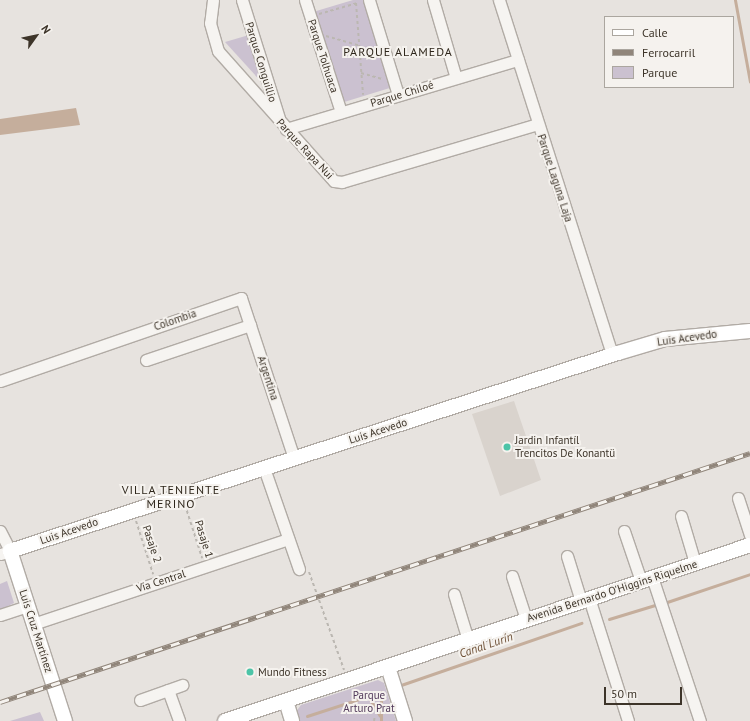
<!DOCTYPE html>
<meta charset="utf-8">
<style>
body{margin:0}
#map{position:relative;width:750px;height:721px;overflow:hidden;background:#e7e3df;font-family:"PT Sans",sans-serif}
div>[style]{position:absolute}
.built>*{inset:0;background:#d9d3cd}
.green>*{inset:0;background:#cbc1d0}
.water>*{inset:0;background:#c5ae9c}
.stream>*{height:3px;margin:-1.5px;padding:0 1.5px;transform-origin:1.5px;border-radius:1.5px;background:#c5ae9c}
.path>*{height:2px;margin-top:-1px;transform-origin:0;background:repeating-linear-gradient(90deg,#bbb7b1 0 3px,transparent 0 6px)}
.roads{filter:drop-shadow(1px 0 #b1aba5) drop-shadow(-1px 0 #b1aba5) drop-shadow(0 1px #b1aba5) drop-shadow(0 -1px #b1aba5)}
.minor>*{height:11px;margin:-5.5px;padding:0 5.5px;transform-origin:5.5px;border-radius:5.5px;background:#f6f4f1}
.major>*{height:14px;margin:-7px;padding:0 7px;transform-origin:7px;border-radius:7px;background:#fff}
.rail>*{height:4.5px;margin-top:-2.25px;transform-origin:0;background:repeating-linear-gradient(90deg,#f5f2ee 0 9px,#90857a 0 18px);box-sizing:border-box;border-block:1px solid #90857a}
.dots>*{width:11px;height:11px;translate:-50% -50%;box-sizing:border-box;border:2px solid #f5f2ee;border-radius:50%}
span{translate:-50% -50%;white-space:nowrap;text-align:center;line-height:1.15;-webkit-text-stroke:4px #f5f2ee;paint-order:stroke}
.street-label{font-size:11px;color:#3d3429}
.poi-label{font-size:11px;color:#3d3429}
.left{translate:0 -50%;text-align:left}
.park-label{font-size:11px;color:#4f3758}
.neighbourhood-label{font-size:12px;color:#2e261b;letter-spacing:1px}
.water-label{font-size:12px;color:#6e5036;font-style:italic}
.legend{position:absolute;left:604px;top:16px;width:130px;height:72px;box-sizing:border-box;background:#f5f2ee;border:1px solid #aba69f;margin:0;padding:5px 7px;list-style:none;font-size:12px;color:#3d3429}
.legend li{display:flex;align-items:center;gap:8px;height:20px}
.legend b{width:20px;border:1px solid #aba69f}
.north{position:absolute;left:16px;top:16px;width:40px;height:40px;-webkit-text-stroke:3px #f5f2ee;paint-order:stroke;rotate:57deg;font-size:11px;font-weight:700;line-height:16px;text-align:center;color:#3d3429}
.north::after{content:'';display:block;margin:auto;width:14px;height:18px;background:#3d3429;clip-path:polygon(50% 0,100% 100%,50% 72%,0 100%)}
.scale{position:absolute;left:604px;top:687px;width:78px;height:18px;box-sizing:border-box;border:2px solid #3d3429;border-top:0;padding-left:5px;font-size:12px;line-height:14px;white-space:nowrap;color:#3d3429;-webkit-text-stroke:3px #f5f2ee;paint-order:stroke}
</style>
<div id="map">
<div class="built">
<i style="clip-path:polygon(514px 401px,541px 480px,500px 496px,472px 414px)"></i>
</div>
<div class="green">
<i style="clip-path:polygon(353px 0,366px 0,393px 87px,341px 103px,313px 12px)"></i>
<i style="clip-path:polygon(249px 35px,265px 86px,225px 42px)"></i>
<i style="clip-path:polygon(7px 581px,14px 603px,0 610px,0 584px)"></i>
<i style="clip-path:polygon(378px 680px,384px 683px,396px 721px,298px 721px,295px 713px,301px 705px)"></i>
<i style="clip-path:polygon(40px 712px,44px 721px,10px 721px)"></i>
</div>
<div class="water">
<i style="clip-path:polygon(76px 108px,80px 125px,0 135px,0 119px)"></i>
</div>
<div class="stream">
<i style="left:735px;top:0;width:83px;rotate:79.6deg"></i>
<i style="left:667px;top:602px;width:88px;rotate:-18.6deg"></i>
<i style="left:609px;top:619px;width:48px;rotate:-16.9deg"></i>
<i style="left:398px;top:686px;width:194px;rotate:-19deg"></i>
<i style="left:368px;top:696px;width:23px;rotate:59deg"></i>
<i style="left:307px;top:716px;width:78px;rotate:-18deg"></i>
<i style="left:381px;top:692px;width:29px;rotate:90deg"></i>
</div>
<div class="path">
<i style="left:356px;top:3px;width:92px;rotate:85.6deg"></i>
<i style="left:319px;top:14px;width:40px;rotate:-16deg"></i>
<i style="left:326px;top:36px;width:35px;rotate:16deg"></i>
<i style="left:361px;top:73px;width:22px;rotate:16deg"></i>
<i style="left:185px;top:505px;width:56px;rotate:72.2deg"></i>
<i style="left:136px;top:521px;width:56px;rotate:72.2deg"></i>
<i style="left:309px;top:572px;width:104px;rotate:70.3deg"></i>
<i style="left:374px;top:721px;width:6px;rotate:-81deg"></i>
</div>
<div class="roads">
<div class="minor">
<i style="left:213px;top:0;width:23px;rotate:97deg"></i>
<i style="left:210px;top:23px;width:29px;rotate:74deg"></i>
<i style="left:218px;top:51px;width:174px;rotate:48.3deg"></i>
<i style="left:334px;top:181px;width:8px;rotate:7deg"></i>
<i style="left:342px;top:182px;width:204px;rotate:-16.5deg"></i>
<i style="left:242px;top:0;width:124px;rotate:72.6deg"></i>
<i style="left:305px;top:0;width:118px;rotate:72.2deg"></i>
<i style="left:369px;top:0;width:99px;rotate:73deg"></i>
<i style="left:433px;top:0;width:81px;rotate:73.6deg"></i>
<i style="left:499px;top:0;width:373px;rotate:72.3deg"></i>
<i style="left:286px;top:129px;width:242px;rotate:-16.6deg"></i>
<i style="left:146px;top:360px;width:110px;rotate:-18.6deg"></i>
<i style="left:0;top:381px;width:255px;rotate:-19deg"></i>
<i style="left:241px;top:298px;width:169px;rotate:71.7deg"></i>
<i style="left:264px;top:468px;width:107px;rotate:70.9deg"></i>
<i style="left:738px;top:498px;width:40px;rotate:72deg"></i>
<i style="left:681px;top:516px;width:49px;rotate:73.4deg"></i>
<i style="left:0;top:531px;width:22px;rotate:63deg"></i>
<i style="left:10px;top:551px;width:10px;rotate:163deg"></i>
<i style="left:624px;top:531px;width:53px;rotate:71.2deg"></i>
<i style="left:567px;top:556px;width:47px;rotate:72.7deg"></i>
<i style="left:512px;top:576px;width:45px;rotate:72deg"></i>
<i style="left:652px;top:577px;width:152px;rotate:71.6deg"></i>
<i style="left:454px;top:594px;width:48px;rotate:73.1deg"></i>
<i style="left:589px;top:598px;width:129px;rotate:72.4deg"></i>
<i style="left:0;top:615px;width:28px;rotate:-18deg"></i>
<i style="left:33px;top:624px;width:269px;rotate:-18.4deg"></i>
<i style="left:168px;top:690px;width:33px;rotate:70deg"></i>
<i style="left:140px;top:700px;width:45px;rotate:-19.7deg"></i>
</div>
<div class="major">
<i style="left:388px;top:667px;width:57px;rotate:72.5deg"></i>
<i style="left:286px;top:701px;width:21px;rotate:73deg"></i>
<i style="left:65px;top:721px;width:179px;rotate:-107.9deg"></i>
<i style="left:10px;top:551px;width:639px;rotate:-18.04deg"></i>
<i style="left:618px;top:353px;width:49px;rotate:-16.6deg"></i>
<i style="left:665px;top:339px;width:85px;rotate:-5.4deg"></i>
<i style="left:225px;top:721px;width:554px;rotate:-18.53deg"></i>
</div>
</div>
<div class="rail">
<i style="left:0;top:702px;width:790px;rotate:-18.37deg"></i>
</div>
<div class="dots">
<i style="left:507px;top:447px;background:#4cc4a7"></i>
<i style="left:250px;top:672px;background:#4cc4a7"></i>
</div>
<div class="street-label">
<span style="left:323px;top:56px;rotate:72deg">Parque Tolhuaca</span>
<span style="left:261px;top:62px;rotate:73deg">Parque Conguillio</span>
<span style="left:402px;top:94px;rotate:-17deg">Parque Chiloé</span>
<span style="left:305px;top:149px;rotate:47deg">Parque Rapa Nui</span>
<span style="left:555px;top:178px;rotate:72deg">Parque Laguna Laja</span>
<span style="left:175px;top:320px;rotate:-19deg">Colombia</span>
<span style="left:687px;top:338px;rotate:-8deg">Luis Acevedo</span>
<span style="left:268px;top:378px;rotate:72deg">Argentina</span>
<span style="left:378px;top:431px;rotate:-18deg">Luis Acevedo</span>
<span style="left:69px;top:531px;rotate:-19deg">Luis Acevedo</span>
<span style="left:204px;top:539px;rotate:73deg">Pasaje 1</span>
<span style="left:152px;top:544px;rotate:72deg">Pasaje 2</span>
<span style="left:161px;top:581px;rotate:-18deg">Vía Central</span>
<span style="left:612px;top:591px;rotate:-18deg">Avenida Bernardo O'Higgins Riquelme</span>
<span style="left:36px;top:631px;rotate:72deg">Luis Cruz Martínez</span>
</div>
<div class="poi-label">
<span class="left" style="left:515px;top:447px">Jardin Infantíl<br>Trencitos De Konantü</span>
<span class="left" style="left:258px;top:672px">Mundo Fitness</span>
</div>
<div class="park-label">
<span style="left:369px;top:702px">Parque<br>Arturo Prat</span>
</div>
<div class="neighbourhood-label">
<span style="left:398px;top:52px">PARQUE ALAMEDA</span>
<span style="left:171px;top:497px">VILLA TENIENTE<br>MERINO</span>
</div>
<div class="water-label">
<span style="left:486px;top:645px;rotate:-19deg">Canal Lurín</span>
</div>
<ul class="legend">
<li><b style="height:5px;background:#fff"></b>Calle</li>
<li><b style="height:5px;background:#90857a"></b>Ferrocarril</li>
<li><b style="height:11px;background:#cbc1d0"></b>Parque</li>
</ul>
<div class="north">N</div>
<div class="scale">50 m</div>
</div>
